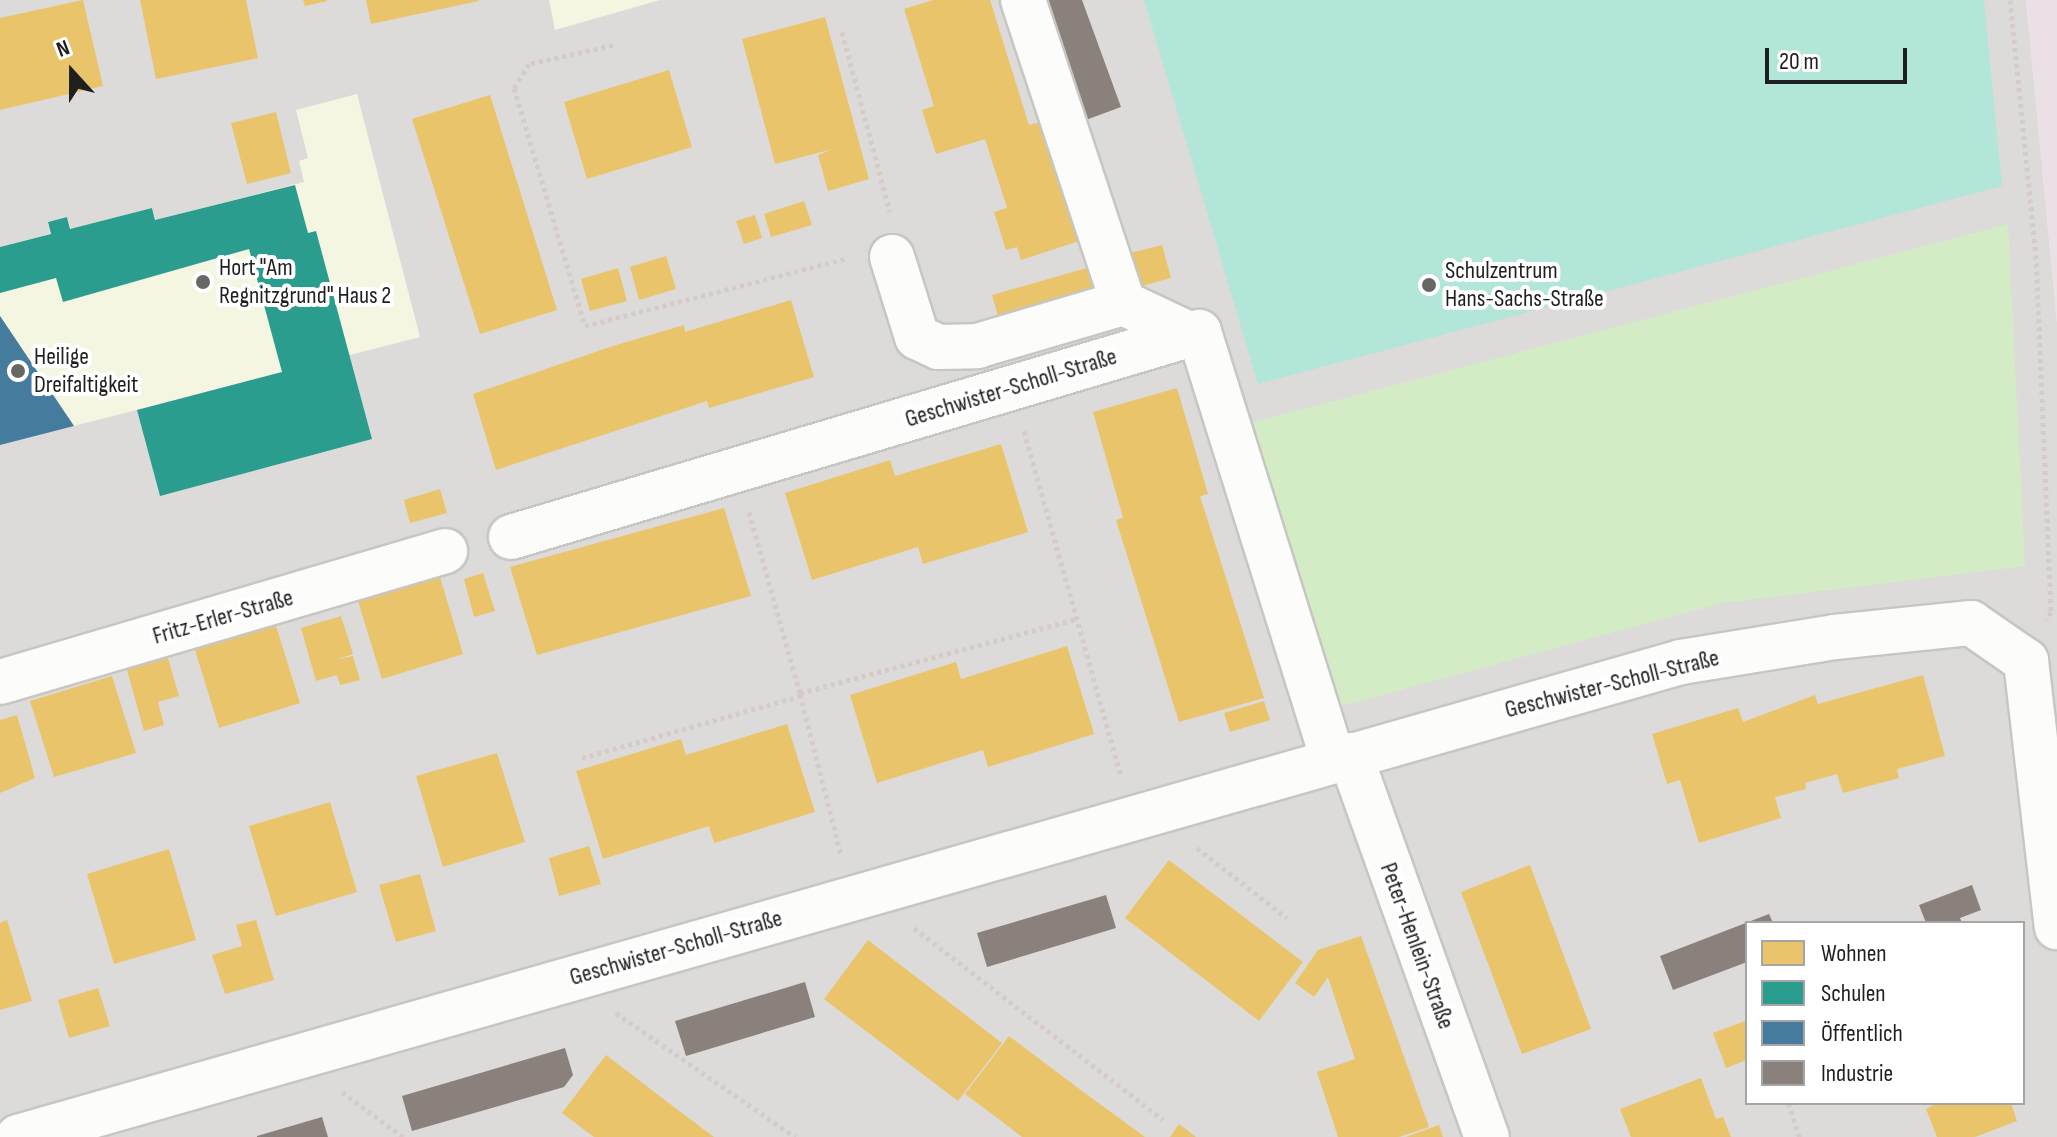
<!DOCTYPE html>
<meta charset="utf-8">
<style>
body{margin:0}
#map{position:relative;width:2057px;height:1137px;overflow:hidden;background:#edece7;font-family:"Sofia Sans Condensed",sans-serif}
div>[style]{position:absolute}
.residential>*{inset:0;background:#dcdbd9}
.industrial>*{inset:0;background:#ebe0e5}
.education>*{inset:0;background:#f4f6e2}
.grass>*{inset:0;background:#d4ecc5}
.pitch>*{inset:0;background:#b1e6d8}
.homes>*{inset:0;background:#e9c46a}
.schools>*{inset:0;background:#2a9d8f}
.public>*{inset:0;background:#457b9d}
.industry>*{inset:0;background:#8a817c}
.path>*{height:5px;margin-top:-2.5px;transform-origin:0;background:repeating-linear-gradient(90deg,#d7cbc7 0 4px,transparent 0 8px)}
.roads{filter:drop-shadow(2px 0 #c6c6c3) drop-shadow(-2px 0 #c6c6c3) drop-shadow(0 2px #c6c6c3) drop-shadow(0 -2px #c6c6c3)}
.minor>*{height:44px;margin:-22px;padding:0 22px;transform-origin:22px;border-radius:22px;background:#fcfcfb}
.dots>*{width:22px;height:22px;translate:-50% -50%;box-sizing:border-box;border:4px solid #fff;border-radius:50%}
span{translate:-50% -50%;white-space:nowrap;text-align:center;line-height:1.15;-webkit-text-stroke:8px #fff;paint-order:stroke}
.poi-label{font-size:24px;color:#1f1f1f}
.left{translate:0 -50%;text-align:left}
.street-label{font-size:24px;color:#1f1f1f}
.legend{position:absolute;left:1745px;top:921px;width:280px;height:184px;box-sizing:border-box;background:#fff;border:2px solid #a5a5a5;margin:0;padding:10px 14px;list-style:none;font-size:24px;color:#1f1f1f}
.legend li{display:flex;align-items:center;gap:16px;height:40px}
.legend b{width:40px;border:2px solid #a5a5a5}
.north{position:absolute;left:32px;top:32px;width:80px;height:80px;-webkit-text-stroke:6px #fff;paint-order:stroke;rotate:339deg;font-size:22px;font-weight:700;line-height:32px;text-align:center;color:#1f1f1f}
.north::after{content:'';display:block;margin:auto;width:28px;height:36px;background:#1f1f1f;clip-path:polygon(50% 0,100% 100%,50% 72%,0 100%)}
.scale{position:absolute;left:1765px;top:48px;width:142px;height:36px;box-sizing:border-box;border:4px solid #1f1f1f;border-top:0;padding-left:10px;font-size:24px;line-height:28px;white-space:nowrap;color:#1f1f1f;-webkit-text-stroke:6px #fff;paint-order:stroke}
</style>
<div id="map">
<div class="residential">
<i style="clip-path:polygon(evenodd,0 0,2026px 0,2057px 323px,2057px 1137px,0 1137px,0 0,1747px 923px,2023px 923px,2023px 1103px,1747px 1103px,1747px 923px)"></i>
</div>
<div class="industrial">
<i style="clip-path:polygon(2026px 0,2057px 0,2057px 323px)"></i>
</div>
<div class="education">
<i style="clip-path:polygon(549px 0,660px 0,555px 30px)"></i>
<i style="clip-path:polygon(357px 94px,420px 337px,74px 426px,0 316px,0 247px,50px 234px,48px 222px,67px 217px,71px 229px,152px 208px,156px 220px,304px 182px,299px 161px,308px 158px,296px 110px)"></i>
</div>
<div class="grass">
<i style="clip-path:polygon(2008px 224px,2025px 566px,1722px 603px,1334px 708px,1250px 423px)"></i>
</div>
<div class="pitch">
<i style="clip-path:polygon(1144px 0,1984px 0,2002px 186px,1258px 384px)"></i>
</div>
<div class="homes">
<i style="clip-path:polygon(83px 0,103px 86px,0 110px,0 18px)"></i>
<i style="clip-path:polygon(140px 0,246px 0,258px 58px,156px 79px)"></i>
<i style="clip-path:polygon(303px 0,327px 0,327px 1px,305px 6px)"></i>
<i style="clip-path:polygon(366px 0,479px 0,479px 1px,371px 24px)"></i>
<i style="clip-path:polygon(933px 0,990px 0,1029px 125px,1051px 119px,1088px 238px,1021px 260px,1017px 247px,1006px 250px,994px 212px,1007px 208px,985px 139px,936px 154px,922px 110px,934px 106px,904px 9px)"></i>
<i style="clip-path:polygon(825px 17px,869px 179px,828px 191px,818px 155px,833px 149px,775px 164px,742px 39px)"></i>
<i style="clip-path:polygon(669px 70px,692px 147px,587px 179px,564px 102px)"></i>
<i style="clip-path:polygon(490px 95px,557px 310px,480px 334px,412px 119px)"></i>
<i style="clip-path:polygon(276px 112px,291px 173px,247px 184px,231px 123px)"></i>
<i style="clip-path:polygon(804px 201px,812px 225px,771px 237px,764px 214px)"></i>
<i style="clip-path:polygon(755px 215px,762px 238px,744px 244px,736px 221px)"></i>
<i style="clip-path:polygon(1162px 245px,1171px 278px,1135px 288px,1126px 254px)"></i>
<i style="clip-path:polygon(666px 256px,676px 289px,639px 300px,630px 267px)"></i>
<i style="clip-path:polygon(1097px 265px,1107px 299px,1001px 327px,992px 295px)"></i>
<i style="clip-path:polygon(618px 268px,627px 301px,590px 311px,581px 279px)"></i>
<i style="clip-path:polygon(791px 300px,814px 377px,709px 408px,707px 401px,496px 470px,473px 394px,613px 346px,684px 325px,685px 332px)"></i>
<i style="clip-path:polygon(1177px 388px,1208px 494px,1200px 496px,1264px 698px,1179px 722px,1116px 520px,1123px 518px,1093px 412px)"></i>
<i style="clip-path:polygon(1001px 444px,1028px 532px,923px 564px,918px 547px,812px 580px,785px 493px,890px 460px,895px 476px)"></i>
<i style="clip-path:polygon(440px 489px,447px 513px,410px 523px,404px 500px)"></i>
<i style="clip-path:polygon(724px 508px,751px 596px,537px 655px,510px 567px)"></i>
<i style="clip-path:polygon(483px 573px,495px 611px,474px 617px,464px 579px)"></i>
<i style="clip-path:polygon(440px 577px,463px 654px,382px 679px,358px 601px)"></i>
<i style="clip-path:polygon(341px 616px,353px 654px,335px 660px,353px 656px,360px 680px,340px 685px,337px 675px,316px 681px,301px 628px)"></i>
<i style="clip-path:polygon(276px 626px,300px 703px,219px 728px,195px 650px)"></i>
<i style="clip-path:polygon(1067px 646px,1094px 734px,988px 767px,983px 750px,877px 783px,850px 695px,956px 662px,961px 679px)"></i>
<i style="clip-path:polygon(168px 658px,179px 696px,158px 702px,164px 725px,144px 731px,127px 670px)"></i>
<i style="clip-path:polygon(1923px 675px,1945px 756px,1897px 769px,1899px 778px,1843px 793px,1837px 774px,1805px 783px,1806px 789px,1775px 797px,1781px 818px,1699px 843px,1680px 780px,1667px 784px,1652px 734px,1738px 708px,1743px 722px,1815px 695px,1818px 704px)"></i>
<i style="clip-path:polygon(112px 676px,136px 753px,54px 777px,30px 701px)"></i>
<i style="clip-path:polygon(1264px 701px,1270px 720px,1230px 732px,1224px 713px)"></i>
<i style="clip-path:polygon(17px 715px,35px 778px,0 793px,0 720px)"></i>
<i style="clip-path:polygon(787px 724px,815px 812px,714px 843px,709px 826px,603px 859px,576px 771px,681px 739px,686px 755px)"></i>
<i style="clip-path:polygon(497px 753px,525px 842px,443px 867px,416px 776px)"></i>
<i style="clip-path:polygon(330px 802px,357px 892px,276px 916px,249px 826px)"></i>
<i style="clip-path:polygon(589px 846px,601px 884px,559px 896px,549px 858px)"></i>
<i style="clip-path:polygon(169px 849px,196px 940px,114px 964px,87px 874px)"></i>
<i style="clip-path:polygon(1169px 860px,1303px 962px,1259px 1021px,1125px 918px)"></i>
<i style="clip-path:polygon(1530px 865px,1591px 1029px,1522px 1054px,1461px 892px)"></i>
<i style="clip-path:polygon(420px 874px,436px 931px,396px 942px,379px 885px)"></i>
<i style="clip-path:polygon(7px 920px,32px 1001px,0 1010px,0 923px)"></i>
<i style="clip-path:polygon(256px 920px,274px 980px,225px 994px,212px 955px,242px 946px,236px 925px)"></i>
<i style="clip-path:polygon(1361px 936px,1429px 1127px,1399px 1137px,1338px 1137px,1317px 1072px,1355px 1059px,1328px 977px,1314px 997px,1295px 983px,1318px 950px)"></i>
<i style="clip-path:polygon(868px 940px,1002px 1043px,958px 1101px,824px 999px)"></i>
<i style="clip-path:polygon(98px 988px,110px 1026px,69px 1038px,58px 1000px)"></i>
<i style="clip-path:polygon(1745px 1021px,1747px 1060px,1726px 1068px,1713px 1033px)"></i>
<i style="clip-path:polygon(1009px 1036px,1078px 1088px,1145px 1137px,1022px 1137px,1000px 1120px,965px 1094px)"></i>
<i style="clip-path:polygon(606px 1055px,674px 1107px,714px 1137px,594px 1137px,562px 1113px)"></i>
<i style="clip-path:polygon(1701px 1078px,1716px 1119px,1723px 1117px,1731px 1137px,1631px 1137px,1620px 1109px)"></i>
<i style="clip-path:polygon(1937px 1103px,2011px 1103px,2017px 1121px,1975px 1137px,1937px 1137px,1926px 1109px)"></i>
<i style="clip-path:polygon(1179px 1124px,1196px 1137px,1170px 1137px)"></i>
<i style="clip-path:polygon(1439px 1125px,1443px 1137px,1406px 1137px)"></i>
</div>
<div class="schools">
<i style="clip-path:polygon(295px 185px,308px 233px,316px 231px,372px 439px,160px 496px,137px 410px,282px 372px,249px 249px,63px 302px,56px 278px,0 293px,0 247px,51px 234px,48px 222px,67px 217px,70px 229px,152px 208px,155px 220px)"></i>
</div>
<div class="public">
<i style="clip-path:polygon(0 316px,74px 426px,0 445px)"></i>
</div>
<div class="industry">
<i style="clip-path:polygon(1040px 0,1082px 0,1121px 107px,1083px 121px)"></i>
<i style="clip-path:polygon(1972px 885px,1981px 910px,1960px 918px,1962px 923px,1926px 923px,1919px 905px)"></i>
<i style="clip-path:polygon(1106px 895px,1116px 928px,987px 967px,977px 933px)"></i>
<i style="clip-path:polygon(1769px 914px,1773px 923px,1747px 923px,1747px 962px,1673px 990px,1660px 956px)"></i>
<i style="clip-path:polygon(805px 982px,815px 1017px,686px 1056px,675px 1021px)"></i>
<i style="clip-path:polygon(565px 1048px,573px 1075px,564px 1087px,412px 1131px,402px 1096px)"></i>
<i style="clip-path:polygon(322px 1117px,328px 1137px,257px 1137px,257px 1136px)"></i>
</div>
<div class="path">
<i style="left:2010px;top:0;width:256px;rotate:84.2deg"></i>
<i style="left:2036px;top:255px;width:357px;rotate:87.6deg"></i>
<i style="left:2051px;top:612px;width:9px;rotate:122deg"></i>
<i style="left:842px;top:32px;width:186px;rotate:75.1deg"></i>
<i style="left:613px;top:45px;width:86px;rotate:167.3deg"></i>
<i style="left:529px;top:64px;width:28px;rotate:122deg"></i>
<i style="left:514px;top:88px;width:248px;rotate:73.4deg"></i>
<i style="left:585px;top:326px;width:271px;rotate:-14.5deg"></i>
<i style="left:1024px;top:431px;width:358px;rotate:74.3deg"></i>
<i style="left:749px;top:512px;width:188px;rotate:74.3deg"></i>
<i style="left:800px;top:693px;width:287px;rotate:-15deg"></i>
<i style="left:800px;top:694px;width:166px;rotate:75.7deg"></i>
<i style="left:582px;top:758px;width:227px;rotate:-15.9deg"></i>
<i style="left:1197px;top:848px;width:114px;rotate:37.9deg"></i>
<i style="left:914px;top:928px;width:314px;rotate:37.6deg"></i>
<i style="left:616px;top:1013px;width:218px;rotate:34.7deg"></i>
<i style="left:342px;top:1092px;width:76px;rotate:36.4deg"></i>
<i style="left:1788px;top:1103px;width:36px;rotate:71deg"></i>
</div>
<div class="roads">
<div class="minor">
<i style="left:1023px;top:0;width:319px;rotate:71.7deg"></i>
<i style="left:1123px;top:303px;width:73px;rotate:25.2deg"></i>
<i style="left:892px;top:257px;width:84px;rotate:72.6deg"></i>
<i style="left:917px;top:337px;width:23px;rotate:25deg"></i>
<i style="left:938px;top:347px;width:39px;rotate:-1deg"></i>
<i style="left:977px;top:346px;width:152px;rotate:-16.4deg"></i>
<i style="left:511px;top:537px;width:718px;rotate:-16.59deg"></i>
<i style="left:1199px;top:332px;width:448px;rotate:72.6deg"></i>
<i style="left:0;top:682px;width:464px;rotate:-16.4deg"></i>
<i style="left:1350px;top:755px;width:406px;rotate:70.3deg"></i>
<i style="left:18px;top:1137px;width:1730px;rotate:-15.94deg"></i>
<i style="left:1681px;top:662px;width:156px;rotate:-9.2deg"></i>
<i style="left:1835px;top:637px;width:137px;rotate:-5.9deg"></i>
<i style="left:1971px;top:623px;width:67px;rotate:34.6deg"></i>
<i style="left:2026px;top:661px;width:268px;rotate:83.4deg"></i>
</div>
</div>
<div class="dots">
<i style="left:203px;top:282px;background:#676765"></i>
<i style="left:1429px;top:285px;background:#676765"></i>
<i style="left:18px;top:371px;background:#676765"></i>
</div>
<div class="poi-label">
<span class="left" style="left:219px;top:282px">Hort "Am<br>Regnitzgrund" Haus 2</span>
<span class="left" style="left:1445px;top:285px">Schulzentrum<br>Hans-Sachs-Straße</span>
<span class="left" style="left:34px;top:371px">Heilige<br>Dreifaltigkeit</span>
</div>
<div class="street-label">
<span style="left:1011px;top:388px;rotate:-17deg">Geschwister-Scholl-Straße</span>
<span style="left:223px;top:617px;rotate:-16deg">Fritz-Erler-Straße</span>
<span style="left:1612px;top:684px;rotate:-14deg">Geschwister-Scholl-Straße</span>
<span style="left:1417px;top:946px;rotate:70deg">Peter-Henlein-Straße</span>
<span style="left:676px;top:948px;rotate:-16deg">Geschwister-Scholl-Straße</span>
</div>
<ul class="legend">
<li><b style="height:22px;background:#e9c46a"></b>Wohnen</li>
<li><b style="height:22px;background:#2a9d8f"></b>Schulen</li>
<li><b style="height:22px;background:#457b9d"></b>Öffentlich</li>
<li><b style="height:22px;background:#8a817c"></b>Industrie</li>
</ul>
<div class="north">N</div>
<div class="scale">20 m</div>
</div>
